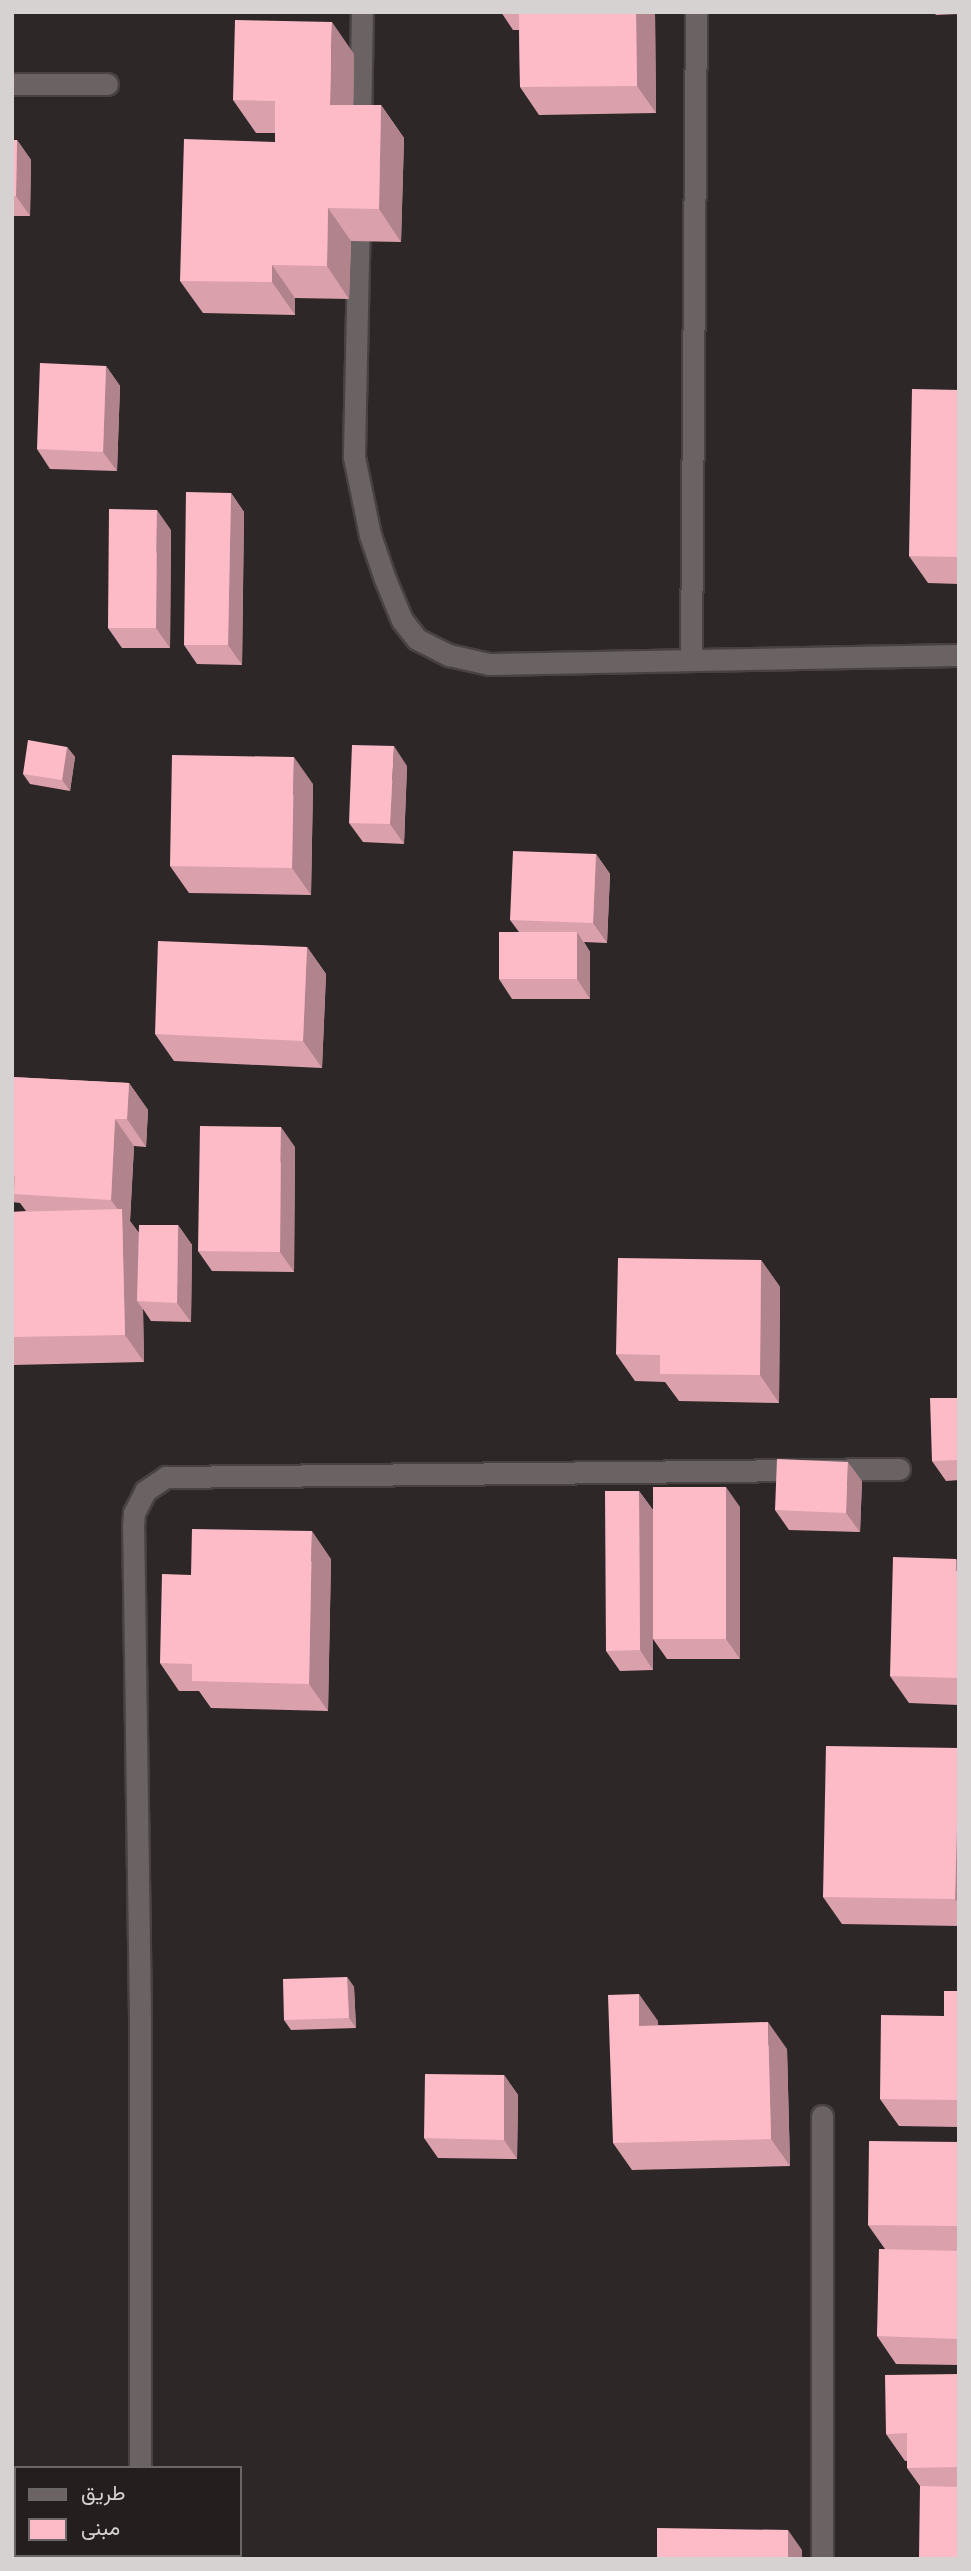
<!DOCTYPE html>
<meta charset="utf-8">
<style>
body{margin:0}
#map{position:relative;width:971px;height:2571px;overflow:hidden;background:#2e2728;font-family:Helvetica,Vazirmatn,sans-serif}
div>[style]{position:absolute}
.roads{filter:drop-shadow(2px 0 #484243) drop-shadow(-2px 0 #484243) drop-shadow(0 2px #484243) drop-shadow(0 -2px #484243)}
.street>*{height:21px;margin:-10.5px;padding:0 10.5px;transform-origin:10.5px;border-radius:10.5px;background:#6a6263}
.wall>*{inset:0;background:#daa1ac}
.shaded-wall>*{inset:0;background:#b1838c}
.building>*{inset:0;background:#fdbbc8}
span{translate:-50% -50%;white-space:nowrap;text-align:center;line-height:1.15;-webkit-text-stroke:7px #241e1f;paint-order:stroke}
.frame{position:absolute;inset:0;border:14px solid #d6d2d2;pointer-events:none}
.legend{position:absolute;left:14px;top:2466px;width:228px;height:91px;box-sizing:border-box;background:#241e1f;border:2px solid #6b6667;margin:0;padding:9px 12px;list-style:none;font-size:21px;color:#d6d2d2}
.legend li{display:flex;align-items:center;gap:14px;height:35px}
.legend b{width:35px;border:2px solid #6b6667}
</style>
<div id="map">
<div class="roads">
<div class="street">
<i style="left:12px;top:84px;width:95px"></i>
<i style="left:360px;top:133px;width:121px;rotate:-89.1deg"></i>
<i style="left:359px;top:214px;width:243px;rotate:91.2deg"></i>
<i style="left:354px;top:457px;width:80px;rotate:78.4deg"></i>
<i style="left:370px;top:535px;width:46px;rotate:71.2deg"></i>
<i style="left:385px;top:579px;width:44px;rotate:67.5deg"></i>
<i style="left:402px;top:620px;width:24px;rotate:52deg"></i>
<i style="left:417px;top:639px;width:36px;rotate:27deg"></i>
<i style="left:449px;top:655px;width:41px;rotate:12.7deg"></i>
<i style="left:489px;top:664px;width:470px;rotate:-1.1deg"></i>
<i style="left:691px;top:658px;width:646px;rotate:-89.56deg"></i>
<i style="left:822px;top:2116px;width:443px;rotate:90deg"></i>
<i style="left:140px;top:2468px;width:451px;rotate:-90deg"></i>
<i style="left:140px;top:2017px;width:490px;rotate:-90.8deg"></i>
<i style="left:133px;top:1527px;width:14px;rotate:-86deg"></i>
<i style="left:134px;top:1513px;width:25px;rotate:-63deg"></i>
<i style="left:145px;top:1491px;width:25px;rotate:-34deg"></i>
<i style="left:166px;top:1477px;width:733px;rotate:-0.63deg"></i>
<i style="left:140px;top:2555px;width:4px;rotate:90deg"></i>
</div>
</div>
<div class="wall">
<i style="clip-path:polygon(501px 12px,655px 12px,656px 113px,539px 115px,520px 87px,519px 30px,513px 30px)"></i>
<i style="clip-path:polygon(934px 12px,959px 12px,959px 14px,936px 15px)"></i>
<i style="clip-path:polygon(354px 54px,353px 105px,381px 105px,404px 138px,401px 242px,351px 241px,349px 299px,295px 298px,295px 315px,203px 313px,180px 281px,275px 142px,275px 133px,256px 133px,233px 100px)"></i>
<i style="clip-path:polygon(12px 140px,17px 140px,31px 160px,30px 216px,12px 216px)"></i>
<i style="clip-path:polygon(106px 366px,120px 386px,117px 471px,50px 469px,37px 449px)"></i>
<i style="clip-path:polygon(959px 390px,959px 584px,928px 583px,909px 556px)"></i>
<i style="clip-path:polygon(231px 493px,244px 512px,242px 665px,197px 664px,184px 645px)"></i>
<i style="clip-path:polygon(171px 530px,170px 648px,122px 648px,108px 628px)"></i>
<i style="clip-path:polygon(67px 747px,75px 757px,70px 791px,30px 784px,23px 774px)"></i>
<i style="clip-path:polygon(407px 766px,404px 844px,363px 842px,349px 823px)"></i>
<i style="clip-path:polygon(313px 784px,311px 895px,189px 893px,170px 866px)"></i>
<i style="clip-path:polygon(596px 854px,610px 874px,607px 943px,584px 942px,590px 952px,590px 999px,512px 999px,499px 979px,519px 932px,510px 920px)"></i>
<i style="clip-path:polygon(307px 947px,326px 974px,322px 1068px,174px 1061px,155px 1034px)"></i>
<i style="clip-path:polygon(12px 1077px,129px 1083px,148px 1110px,146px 1147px,134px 1146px,130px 1221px,139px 1233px,178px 1225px,192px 1245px,191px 1322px,151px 1321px,143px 1309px,144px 1362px,12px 1365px,12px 1212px,26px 1211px,20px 1203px,12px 1202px)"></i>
<i style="clip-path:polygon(295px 1147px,294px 1272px,212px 1271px,198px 1251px)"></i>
<i style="clip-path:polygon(761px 1260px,780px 1287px,779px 1403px,679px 1401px,665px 1382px,635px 1381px,616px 1354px)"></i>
<i style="clip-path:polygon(959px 1398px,959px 1480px,946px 1481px,932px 1461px)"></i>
<i style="clip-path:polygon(862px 1481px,860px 1532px,789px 1530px,775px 1510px)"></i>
<i style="clip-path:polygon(639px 1491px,653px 1510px,740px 1507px,740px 1659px,667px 1659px,653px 1639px,653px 1670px,620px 1671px,606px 1651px)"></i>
<i style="clip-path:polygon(331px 1559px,328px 1711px,211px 1708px,199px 1691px,179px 1691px,160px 1663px,191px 1575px)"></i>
<i style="clip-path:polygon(959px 1563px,959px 1705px,909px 1703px,890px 1676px)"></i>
<i style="clip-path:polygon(959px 1748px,959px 1926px,842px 1924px,823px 1897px)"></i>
<i style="clip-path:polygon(347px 1977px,354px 1987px,356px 2028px,291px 2030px,284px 2020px)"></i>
<i style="clip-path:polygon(959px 1991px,959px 2127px,899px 2126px,880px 2099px,944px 2016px)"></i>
<i style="clip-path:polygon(658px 2021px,658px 2025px,787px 2049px,790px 2166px,632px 2170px,613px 2143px)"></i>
<i style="clip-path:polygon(504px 2075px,518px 2095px,517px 2159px,438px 2158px,424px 2138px)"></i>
<i style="clip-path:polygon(959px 2142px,959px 2365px,896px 2364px,877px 2336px,885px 2249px,868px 2225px)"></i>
<i style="clip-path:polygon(959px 2374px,959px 2559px,920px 2486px,907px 2468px,907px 2461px,905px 2461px,886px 2434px)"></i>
</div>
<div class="shaded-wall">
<i style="clip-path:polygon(636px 12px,655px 12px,656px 113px,637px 86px)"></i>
<i style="clip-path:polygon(332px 22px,354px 54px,353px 137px,330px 105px)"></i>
<i style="clip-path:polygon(381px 105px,404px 138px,401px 242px,379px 209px)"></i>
<i style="clip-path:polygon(17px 140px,31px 160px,30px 216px,16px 196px)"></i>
<i style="clip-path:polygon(328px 208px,351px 241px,349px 299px,327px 266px)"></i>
<i style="clip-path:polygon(272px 265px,295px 298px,295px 315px,272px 282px)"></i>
<i style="clip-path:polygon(106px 366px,120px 386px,117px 471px,103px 452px)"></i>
<i style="clip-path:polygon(231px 493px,244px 512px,242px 665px,228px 645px)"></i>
<i style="clip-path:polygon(157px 510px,171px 530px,170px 648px,156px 628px)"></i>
<i style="clip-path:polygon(394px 746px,407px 766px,404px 844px,390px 824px)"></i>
<i style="clip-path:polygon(67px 747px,75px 757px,70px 791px,62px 780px)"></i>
<i style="clip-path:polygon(294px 757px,313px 784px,311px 895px,292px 868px)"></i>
<i style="clip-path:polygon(596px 854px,610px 874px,607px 943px,593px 923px)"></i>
<i style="clip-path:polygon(577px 932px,590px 952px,590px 999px,577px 979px)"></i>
<i style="clip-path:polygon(307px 947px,326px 974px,322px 1068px,303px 1041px)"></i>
<i style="clip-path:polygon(129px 1083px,148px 1110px,146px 1147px,127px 1119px)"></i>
<i style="clip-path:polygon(115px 1119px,134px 1146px,130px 1221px,141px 1237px,137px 1301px,143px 1309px,144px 1362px,125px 1335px,122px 1215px,111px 1200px)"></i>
<i style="clip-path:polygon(281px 1127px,295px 1147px,294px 1272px,280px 1252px)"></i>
<i style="clip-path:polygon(178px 1225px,192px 1245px,191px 1322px,177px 1303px)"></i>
<i style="clip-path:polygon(761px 1260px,780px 1287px,779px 1403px,760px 1375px)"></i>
<i style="clip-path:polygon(848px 1462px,862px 1481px,860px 1532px,846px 1513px)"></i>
<i style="clip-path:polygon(726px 1487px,740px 1507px,740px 1659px,726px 1639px)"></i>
<i style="clip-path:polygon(639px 1491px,653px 1510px,653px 1670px,640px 1650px)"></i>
<i style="clip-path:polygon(312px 1531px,331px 1559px,328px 1711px,309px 1684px)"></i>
<i style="clip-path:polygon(956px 1559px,959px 1563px,959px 1575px,956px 1571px)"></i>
<i style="clip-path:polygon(959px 1748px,959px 1904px,955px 1899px)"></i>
<i style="clip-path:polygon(347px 1977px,354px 1987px,356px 2028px,349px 2018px)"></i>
<i style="clip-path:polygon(639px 1994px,658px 2021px,658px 2053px,639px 2026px)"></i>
<i style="clip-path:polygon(768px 2022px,787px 2049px,790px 2166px,771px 2139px)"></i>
<i style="clip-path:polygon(504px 2075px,518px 2095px,517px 2159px,504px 2140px)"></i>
<i style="clip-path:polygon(788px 2530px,802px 2550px,802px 2559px,788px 2559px)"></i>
<i style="clip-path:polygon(210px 2555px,218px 2555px,218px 2559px,211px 2559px)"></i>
</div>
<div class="building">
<i style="clip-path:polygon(519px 12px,636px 12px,637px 86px,520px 87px)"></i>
<i style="clip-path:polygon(235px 20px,332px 22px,330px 105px,381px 105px,379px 209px,328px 208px,327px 266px,272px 265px,272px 282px,180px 281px,184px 139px,275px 142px,275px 101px,233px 100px)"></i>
<i style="clip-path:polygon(12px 140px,17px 140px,16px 196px,12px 196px)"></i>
<i style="clip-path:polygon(40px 363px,106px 366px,103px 452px,37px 449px)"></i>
<i style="clip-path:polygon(912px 389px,959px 390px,959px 557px,909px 556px)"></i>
<i style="clip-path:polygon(186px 492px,231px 493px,228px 645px,184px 645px)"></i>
<i style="clip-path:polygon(109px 509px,157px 510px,156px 628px,108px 628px)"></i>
<i style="clip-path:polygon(28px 740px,67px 747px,62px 780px,23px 774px)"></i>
<i style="clip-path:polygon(352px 745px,394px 746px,390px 824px,349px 823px)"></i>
<i style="clip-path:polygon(172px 755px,294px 757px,292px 868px,170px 866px)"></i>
<i style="clip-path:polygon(513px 851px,596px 854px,593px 923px,510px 920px)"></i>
<i style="clip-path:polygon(499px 932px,577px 932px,577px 979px,499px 979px)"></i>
<i style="clip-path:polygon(158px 941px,307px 947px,303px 1041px,155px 1034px)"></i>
<i style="clip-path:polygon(12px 1077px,129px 1083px,127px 1119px,115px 1119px,111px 1200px,14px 1194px,15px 1176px,12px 1176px)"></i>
<i style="clip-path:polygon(200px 1126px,281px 1127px,280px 1252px,198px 1251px)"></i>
<i style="clip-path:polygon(122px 1209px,125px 1335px,12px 1337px,12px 1212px)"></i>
<i style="clip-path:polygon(139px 1225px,178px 1225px,177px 1303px,137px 1301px)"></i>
<i style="clip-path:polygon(618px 1258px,761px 1260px,760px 1375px,660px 1374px,660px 1355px,616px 1354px)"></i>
<i style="clip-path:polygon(930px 1398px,959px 1398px,959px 1460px,932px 1461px)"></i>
<i style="clip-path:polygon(777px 1459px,848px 1462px,846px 1513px,775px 1510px)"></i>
<i style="clip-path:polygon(653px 1487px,726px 1487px,726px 1639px,653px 1639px)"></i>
<i style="clip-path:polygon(605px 1491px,639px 1491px,640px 1650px,606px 1651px)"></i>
<i style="clip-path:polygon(192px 1529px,312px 1531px,309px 1684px,192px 1681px,192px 1664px,160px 1663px,162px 1574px,191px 1575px)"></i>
<i style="clip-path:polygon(893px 1557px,956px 1559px,956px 1571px,959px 1571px,959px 1678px,890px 1676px)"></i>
<i style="clip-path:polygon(826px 1746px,959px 1748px,955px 1899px,823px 1897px)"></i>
<i style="clip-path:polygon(347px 1977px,349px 2018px,284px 2020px,283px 1979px)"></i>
<i style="clip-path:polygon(944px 1991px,959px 1991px,959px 2100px,880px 2099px,881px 2015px,944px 2016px)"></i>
<i style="clip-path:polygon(639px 1994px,639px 2026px,768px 2022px,771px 2139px,613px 2143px,608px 1995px)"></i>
<i style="clip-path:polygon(425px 2074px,504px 2075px,504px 2140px,424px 2138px)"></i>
<i style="clip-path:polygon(869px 2141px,959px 2142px,959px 2226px,868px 2225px)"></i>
<i style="clip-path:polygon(879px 2249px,959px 2251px,959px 2339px,877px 2336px)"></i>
<i style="clip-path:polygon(959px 2374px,959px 2467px,907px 2468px,907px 2433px,886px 2434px,885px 2375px)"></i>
<i style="clip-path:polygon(920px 2486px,959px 2487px,959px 2559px,919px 2559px)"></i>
<i style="clip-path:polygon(657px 2528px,788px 2530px,788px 2559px,657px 2559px)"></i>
<i style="clip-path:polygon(177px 2555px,210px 2555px,211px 2559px,178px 2559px)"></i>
</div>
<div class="frame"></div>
<ul class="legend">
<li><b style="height:9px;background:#6a6263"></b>طريق</li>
<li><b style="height:19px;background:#fdbbc8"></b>مبنى</li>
</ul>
</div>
